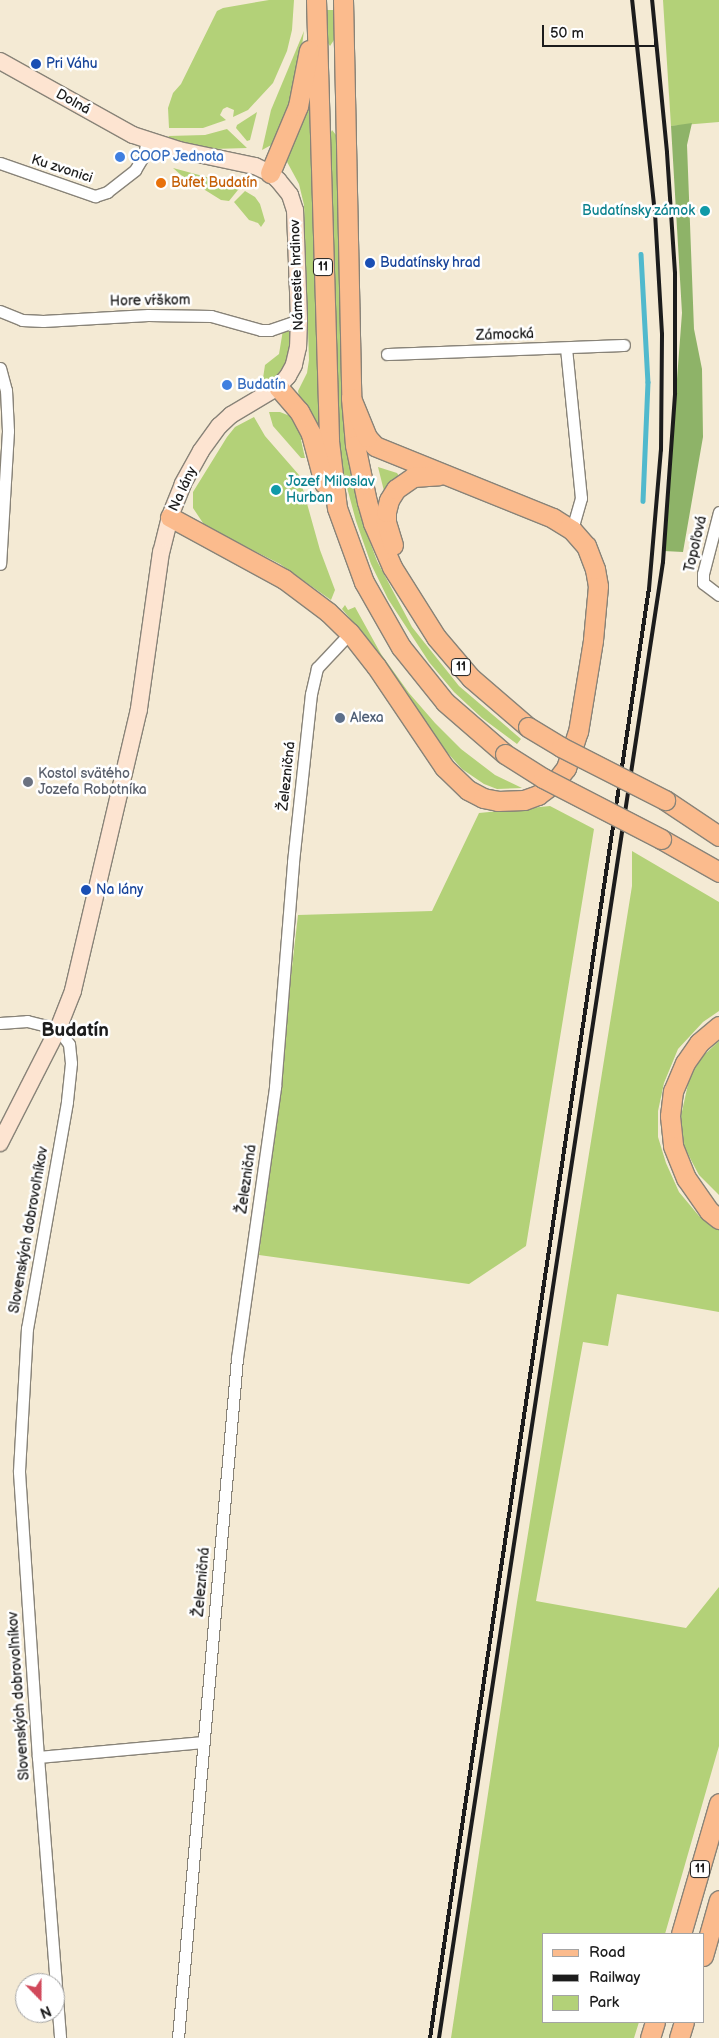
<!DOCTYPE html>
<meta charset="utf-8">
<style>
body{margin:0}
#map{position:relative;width:719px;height:2038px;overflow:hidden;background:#f4ead4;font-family:"Balsamiq Sans",sans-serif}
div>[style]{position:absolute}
.green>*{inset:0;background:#b3d178}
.forest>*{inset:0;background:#8eb368}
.stream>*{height:4.5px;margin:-2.25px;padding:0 2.25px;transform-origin:2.25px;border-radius:2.25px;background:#50b9cd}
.roads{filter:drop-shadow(1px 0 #888378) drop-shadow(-1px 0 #888378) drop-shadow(0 1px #888378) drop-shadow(0 -1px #888378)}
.street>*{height:11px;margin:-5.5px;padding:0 5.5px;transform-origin:5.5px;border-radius:5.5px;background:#fff}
.secondary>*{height:16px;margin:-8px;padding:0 8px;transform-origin:8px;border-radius:8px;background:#fde4d1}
.primary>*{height:19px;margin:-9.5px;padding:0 9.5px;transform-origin:9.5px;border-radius:9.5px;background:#fbbb8d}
.rail>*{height:4px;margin:-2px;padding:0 2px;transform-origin:2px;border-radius:2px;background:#1c1c1c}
.bridges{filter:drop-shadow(1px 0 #888378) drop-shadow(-1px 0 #888378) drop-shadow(0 1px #888378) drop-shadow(0 -1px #888378)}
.primary-bridge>*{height:19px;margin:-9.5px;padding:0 9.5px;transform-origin:9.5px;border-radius:9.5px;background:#fbbb8d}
.dots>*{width:14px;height:14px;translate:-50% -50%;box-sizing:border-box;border:2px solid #fff;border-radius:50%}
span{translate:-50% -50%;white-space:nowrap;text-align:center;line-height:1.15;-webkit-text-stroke:5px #fff;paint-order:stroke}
.shield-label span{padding:1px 4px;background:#fff;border:1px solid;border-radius:4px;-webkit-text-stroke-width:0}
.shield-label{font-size:12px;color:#1c1c1c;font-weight:700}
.transit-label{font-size:14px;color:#164399}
.left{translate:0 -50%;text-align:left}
.street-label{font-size:14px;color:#1c1c1c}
.shop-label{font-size:14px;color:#366cbe}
.food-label{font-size:14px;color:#c56008}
.culture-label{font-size:14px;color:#0d838f}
.right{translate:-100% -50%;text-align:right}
.service-label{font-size:14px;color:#4e5e75}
.worship-label{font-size:14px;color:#5b616d}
.district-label{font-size:19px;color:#1c1c1c;font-weight:700}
.legend{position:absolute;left:542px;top:1933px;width:162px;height:90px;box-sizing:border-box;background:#fff;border:1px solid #a4a4a4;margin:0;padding:6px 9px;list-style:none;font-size:15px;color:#1c1c1c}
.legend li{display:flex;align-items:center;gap:10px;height:25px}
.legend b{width:25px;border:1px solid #a4a4a4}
.north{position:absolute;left:15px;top:1973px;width:50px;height:50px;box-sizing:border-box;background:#fff;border:1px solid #a4a4a4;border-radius:50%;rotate:158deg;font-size:14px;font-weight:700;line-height:20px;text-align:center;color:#1c1c1c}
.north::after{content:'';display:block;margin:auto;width:18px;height:22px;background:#d1495b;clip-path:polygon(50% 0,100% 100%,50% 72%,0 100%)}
.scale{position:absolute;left:542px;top:25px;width:114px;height:22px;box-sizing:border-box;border:2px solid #1c1c1c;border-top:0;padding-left:6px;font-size:15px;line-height:18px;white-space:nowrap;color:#1c1c1c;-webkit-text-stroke:4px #fff;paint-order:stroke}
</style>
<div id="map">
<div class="green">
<i style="clip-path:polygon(269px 0,294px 0,292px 30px,287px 51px,273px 83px,248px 110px,233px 117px,234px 110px,227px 107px,223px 109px,220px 115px,226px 120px,203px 128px,169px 128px,168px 108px,173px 93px,181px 84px,217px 11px,223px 8px)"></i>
<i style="clip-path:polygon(663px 0,719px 0,719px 122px,671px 126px)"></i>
<i style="clip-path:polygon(325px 10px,334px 10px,334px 40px,330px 46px,326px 40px)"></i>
<i style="clip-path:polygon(304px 31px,295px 96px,275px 143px,262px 150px,271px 110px)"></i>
<i style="clip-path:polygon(307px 103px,309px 103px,320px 431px,299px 396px,298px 391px,307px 373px,309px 360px,304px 205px,299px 184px,286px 160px)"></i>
<i style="clip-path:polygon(257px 112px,250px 140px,247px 141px,236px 128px,237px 125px)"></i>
<i style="clip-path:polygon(227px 129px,247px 148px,213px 149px,178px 143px,168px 136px,205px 135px)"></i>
<i style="clip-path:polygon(332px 130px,336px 135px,345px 439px,352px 478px,362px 520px,377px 561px,412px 627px,459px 686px,521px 739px,517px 744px,482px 718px,454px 692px,429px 662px,388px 599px,371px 564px,356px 521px,345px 480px,339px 440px,335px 390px,329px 136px)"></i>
<i style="clip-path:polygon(173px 168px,214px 179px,237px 182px,242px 185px,229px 201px,221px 200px,181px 175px)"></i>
<i style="clip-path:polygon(245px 191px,255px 197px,260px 204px,265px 221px,261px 227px,258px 223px,249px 220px,234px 202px)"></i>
<i style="clip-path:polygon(290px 328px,291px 348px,287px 362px,273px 380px,262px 385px,265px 365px,279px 354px,283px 330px)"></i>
<i style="clip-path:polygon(269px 412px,280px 412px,295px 418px,306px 438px,301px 440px,305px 458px,301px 458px,273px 426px)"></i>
<i style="clip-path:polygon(254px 417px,265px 436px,299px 475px,320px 550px,335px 590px,331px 600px,280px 564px,205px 526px,193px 508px,193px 492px,227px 437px,235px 427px)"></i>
<i style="clip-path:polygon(378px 467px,397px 473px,399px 476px,384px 491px)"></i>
<i style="clip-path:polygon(345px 605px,348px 610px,355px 607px,381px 654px,409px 693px,435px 723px,461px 749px,495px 775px,522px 788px,497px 789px,484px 784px,462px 769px,437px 741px,372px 644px,342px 609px)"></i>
<i style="clip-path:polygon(550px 806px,594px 829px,526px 1246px,469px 1284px,259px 1255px,298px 915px,432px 911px,479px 813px)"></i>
<i style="clip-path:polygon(632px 851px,719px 902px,719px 1011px,703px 1022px,678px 1049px,664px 1083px,658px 1111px,658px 1137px,666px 1163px,679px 1192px,699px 1216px,719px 1229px,719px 1312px,617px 1294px,608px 1346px,583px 1342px,536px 1601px,686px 1628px,719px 1587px,719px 1746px,665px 1934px,543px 1934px,543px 2022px,639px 2022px,634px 2038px,451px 2038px,517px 1602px,632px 886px)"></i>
<i style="clip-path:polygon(719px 1041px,719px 1195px,699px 1175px,691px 1160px,684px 1146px,681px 1116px,688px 1084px,694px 1070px,703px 1056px)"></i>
</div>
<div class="forest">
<i style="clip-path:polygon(692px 123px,687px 145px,694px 329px,702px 369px,703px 437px,683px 552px,664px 551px,682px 313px,671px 126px)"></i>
</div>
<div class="stream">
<i style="left:641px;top:254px;width:128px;rotate:86.9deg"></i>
<i style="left:648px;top:382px;width:119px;rotate:92.4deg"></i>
</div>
<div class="roads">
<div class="street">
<i style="left:0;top:163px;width:101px;rotate:19.2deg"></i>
<i style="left:95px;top:196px;width:13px;rotate:-18deg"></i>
<i style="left:107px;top:192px;width:36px;rotate:-38deg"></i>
<i style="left:135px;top:170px;width:17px;rotate:-59deg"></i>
<i style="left:144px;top:155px;width:15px;rotate:-79deg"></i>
<i style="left:0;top:311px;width:24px;rotate:22deg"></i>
<i style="left:22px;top:320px;width:21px;rotate:3deg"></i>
<i style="left:43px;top:321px;width:105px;rotate:-3.3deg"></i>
<i style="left:148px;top:315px;width:63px;rotate:0.9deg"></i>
<i style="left:211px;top:316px;width:52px;rotate:15.6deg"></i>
<i style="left:261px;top:330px;width:9px"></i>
<i style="left:270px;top:330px;width:31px;rotate:-19deg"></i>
<i style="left:566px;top:348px;width:151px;rotate:84.3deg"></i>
<i style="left:581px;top:498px;width:33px;rotate:106deg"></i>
<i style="left:387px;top:354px;width:237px;rotate:-2.2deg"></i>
<i style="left:0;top:368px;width:23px;rotate:75deg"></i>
<i style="left:6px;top:390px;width:41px;rotate:87.2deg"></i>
<i style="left:8px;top:431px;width:133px;rotate:93.4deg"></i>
<i style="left:719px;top:512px;width:64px;rotate:104.5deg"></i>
<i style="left:703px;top:574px;width:9px;rotate:90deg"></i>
<i style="left:703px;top:583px;width:20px;rotate:37deg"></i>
<i style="left:0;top:1023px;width:27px;rotate:-4deg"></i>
<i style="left:27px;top:1021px;width:32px;rotate:14deg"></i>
<i style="left:58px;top:1029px;width:19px;rotate:54deg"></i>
<i style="left:69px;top:1044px;width:19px;rotate:84deg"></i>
<i style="left:71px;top:1063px;width:39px;rotate:96deg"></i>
<i style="left:67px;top:1102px;width:230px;rotate:100deg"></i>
<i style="left:27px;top:1328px;width:144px;rotate:93.2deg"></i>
<i style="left:19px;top:1472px;width:286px;rotate:86.2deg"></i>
<i style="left:38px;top:1757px;width:282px;rotate:85.5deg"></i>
<i style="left:38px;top:1757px;width:166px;rotate:-5.2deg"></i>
<i style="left:178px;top:2038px;width:683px;rotate:-85.04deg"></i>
<i style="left:237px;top:1358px;width:274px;rotate:-82deg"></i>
<i style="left:275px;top:1087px;width:226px;rotate:-85.4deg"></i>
<i style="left:293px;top:862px;width:169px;rotate:-83.9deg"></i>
<i style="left:311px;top:694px;width:27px;rotate:-77deg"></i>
<i style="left:317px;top:668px;width:48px;rotate:-46.7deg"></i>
</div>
<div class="secondary">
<i style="left:0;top:61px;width:152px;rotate:29.1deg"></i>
<i style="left:133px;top:135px;width:48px;rotate:18.1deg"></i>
<i style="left:179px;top:150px;width:78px;rotate:11.9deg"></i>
<i style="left:255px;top:166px;width:17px;rotate:25deg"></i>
<i style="left:270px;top:173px;width:11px;rotate:41deg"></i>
<i style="left:278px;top:180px;width:19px;rotate:51deg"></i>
<i style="left:290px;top:195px;width:16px;rotate:72deg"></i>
<i style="left:295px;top:210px;width:110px;rotate:87.9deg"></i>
<i style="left:299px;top:320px;width:27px;rotate:92deg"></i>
<i style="left:298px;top:347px;width:18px;rotate:103deg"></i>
<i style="left:294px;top:365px;width:13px;rotate:119deg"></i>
<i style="left:288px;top:376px;width:15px;rotate:132deg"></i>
<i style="left:278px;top:387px;width:55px;rotate:149.2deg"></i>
<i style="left:231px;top:415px;width:16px;rotate:137deg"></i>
<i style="left:219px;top:426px;width:31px;rotate:126deg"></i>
<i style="left:201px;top:451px;width:38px;rotate:119deg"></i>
<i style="left:183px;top:484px;width:35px;rotate:112deg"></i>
<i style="left:170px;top:517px;width:36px;rotate:104deg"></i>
<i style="left:161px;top:552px;width:159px;rotate:98deg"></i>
<i style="left:139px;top:709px;width:290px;rotate:103.2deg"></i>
<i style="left:73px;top:991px;width:41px;rotate:111.5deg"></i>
<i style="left:58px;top:1029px;width:128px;rotate:117deg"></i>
</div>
<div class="primary">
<i style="left:316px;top:0;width:441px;rotate:88.3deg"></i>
<i style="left:329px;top:441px;width:67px;rotate:83.2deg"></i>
<i style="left:337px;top:508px;width:79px;rotate:70deg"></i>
<i style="left:364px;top:582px;width:75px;rotate:60.4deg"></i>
<i style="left:401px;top:647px;width:70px;rotate:51.3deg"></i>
<i style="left:445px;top:702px;width:79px;rotate:40.9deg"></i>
<i style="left:343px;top:0;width:398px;rotate:88.8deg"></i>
<i style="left:351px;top:398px;width:47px;rotate:85.1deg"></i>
<i style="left:355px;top:445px;width:58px;rotate:78.1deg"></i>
<i style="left:367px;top:502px;width:22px;rotate:74deg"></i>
<i style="left:373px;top:523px;width:48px;rotate:66.6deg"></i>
<i style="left:392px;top:567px;width:83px;rotate:57.8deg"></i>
<i style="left:436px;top:637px;width:54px;rotate:49.5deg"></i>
<i style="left:471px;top:678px;width:75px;rotate:40.7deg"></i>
<i style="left:270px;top:173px;width:73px;rotate:-67.3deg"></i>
<i style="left:298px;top:106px;width:57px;rotate:-78.9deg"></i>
<i style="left:278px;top:387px;width:32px;rotate:49deg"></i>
<i style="left:299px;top:411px;width:26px;rotate:62deg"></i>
<i style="left:311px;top:434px;width:51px;rotate:75.1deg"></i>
<i style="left:170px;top:517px;width:130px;rotate:28.5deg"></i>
<i style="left:284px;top:579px;width:55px;rotate:36.9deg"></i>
<i style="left:328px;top:612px;width:30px;rotate:44deg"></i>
<i style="left:350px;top:633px;width:42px;rotate:51.8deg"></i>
<i style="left:376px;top:666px;width:122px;rotate:56deg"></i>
<i style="left:444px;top:767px;width:33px;rotate:44deg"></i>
<i style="left:468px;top:790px;width:17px;rotate:28deg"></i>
<i style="left:483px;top:798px;width:15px;rotate:11deg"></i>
<i style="left:498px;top:801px;width:26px;rotate:-2deg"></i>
<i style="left:524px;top:800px;width:15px;rotate:-20deg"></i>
<i style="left:538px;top:795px;width:21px;rotate:-37deg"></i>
<i style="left:555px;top:782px;width:18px;rotate:-52deg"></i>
<i style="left:566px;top:768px;width:38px;rotate:-72deg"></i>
<i style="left:578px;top:732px;width:93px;rotate:-80.7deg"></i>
<i style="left:593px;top:640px;width:54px;rotate:-84.7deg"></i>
<i style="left:598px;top:586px;width:17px;rotate:-100deg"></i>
<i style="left:595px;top:569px;width:25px;rotate:-111deg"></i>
<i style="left:586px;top:546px;width:21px;rotate:-131deg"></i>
<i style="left:572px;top:530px;width:22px;rotate:-148deg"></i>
<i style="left:553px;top:518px;width:192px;rotate:-158deg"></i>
<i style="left:375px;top:446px;width:12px;rotate:-132deg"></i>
<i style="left:367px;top:437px;width:42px;rotate:-112.3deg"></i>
<i style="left:393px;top:545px;width:24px;rotate:-107deg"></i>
<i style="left:386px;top:522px;width:10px;rotate:-90deg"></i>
<i style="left:386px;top:512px;width:12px;rotate:-76deg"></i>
<i style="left:389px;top:500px;width:13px;rotate:-58deg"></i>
<i style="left:396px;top:489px;width:21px;rotate:-35deg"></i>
<i style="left:413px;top:477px;width:26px;rotate:-4deg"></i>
<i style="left:665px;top:800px;width:65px;rotate:33.7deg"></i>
<i style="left:661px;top:839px;width:67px;rotate:29.6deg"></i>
<i style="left:719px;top:1026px;width:26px;rotate:140deg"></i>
<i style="left:699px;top:1043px;width:24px;rotate:125deg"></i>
<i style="left:685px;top:1063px;width:30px;rotate:113deg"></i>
<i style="left:673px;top:1091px;width:25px;rotate:97deg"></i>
<i style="left:670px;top:1116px;width:30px;rotate:84deg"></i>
<i style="left:673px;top:1146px;width:35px;rotate:68deg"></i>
<i style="left:686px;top:1178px;width:40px;rotate:55.1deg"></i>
<i style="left:709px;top:1211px;width:13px;rotate:39deg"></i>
<i style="left:681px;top:1934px;width:136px;rotate:-73.8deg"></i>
<i style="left:703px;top:1956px;width:58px;rotate:-74.1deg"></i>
<i style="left:650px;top:2038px;width:17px;rotate:-73deg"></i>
<i style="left:679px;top:2038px;width:17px;rotate:-73deg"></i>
</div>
</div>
<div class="rail">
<i style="left:430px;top:2038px;width:1465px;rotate:-81.41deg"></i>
<i style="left:649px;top:589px;width:140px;rotate:-85.1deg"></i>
<i style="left:661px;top:450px;width:116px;rotate:-89.5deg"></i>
<i style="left:662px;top:334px;width:120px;rotate:-93.3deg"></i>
<i style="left:655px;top:214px;width:215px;rotate:-96.1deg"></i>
<i style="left:439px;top:2038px;width:1493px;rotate:-81.37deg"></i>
<i style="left:663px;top:562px;width:169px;rotate:-85.9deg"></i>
<i style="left:675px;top:393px;width:120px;rotate:-90deg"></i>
<i style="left:675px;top:273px;width:121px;rotate:-93.8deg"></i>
<i style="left:667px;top:152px;width:153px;rotate:-95.6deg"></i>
</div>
<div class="bridges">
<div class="primary-bridge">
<i style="left:528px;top:727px;width:39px;rotate:31deg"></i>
<i style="left:561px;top:747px;width:117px;rotate:27deg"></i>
<i style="left:505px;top:754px;width:45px;rotate:32.3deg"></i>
<i style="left:543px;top:778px;width:133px;rotate:27.3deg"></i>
</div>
</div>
<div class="dots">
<i style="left:36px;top:64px;background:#1a4fb4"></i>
<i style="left:120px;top:157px;background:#3f7fe0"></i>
<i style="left:161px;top:183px;background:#e8710a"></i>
<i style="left:705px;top:211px;background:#0f9aa8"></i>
<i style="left:370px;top:263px;background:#1a4fb4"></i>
<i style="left:227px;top:385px;background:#3f7fe0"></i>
<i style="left:276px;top:490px;background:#0f9aa8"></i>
<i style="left:340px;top:718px;background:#5c6f8a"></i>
<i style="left:28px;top:782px;background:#6b7280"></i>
<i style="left:86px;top:890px;background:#1a4fb4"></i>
</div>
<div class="shield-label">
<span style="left:323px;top:267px">11</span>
<span style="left:461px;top:667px">11</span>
<span style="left:700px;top:1869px">11</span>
</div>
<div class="transit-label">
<span class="left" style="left:46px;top:64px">Pri Váhu</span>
<span class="left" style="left:380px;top:263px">Budatínsky hrad</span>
<span class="left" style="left:96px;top:890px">Na lány</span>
</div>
<div class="street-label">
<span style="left:73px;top:102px;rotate:29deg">Dolná</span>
<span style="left:62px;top:169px;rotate:18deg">Ku zvonici</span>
<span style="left:297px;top:275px;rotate:-92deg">Námestie hrdinov</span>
<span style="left:150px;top:301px;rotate:-1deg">Hore vŕškom</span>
<span style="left:505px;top:335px;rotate:-2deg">Zámocká</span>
<span style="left:183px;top:489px;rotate:-65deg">Na lány</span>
<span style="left:696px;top:544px;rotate:-77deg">Topoľová</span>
<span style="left:287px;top:776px;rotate:-84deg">Železničná</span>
<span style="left:247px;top:1179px;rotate:-82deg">Železničná</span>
<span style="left:29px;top:1230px;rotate:-80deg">Slovenských dobrovoľníkov</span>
<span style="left:202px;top:1582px;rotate:-85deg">Železničná</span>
<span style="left:19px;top:1696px;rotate:-94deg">Slovenských dobrovoľníkov</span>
</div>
<div class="shop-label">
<span class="left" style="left:130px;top:157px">COOP Jednota</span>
<span class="left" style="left:237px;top:385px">Budatín</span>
</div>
<div class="food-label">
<span class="left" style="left:171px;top:183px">Bufet Budatín</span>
</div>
<div class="culture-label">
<span class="right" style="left:695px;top:211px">Budatínsky zámok</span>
<span class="left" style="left:286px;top:490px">Jozef Miloslav<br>Hurban</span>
</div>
<div class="service-label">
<span class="left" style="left:350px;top:718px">Alexa</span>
</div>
<div class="worship-label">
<span class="left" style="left:38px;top:782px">Kostol svätého<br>Jozefa Robotníka</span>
</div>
<div class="district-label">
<span style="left:75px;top:1031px">Budatín</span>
</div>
<ul class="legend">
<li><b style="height:6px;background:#fbbb8d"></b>Road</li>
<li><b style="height:6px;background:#1c1c1c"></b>Railway</li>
<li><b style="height:14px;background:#b3d178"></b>Park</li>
</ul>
<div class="north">N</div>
<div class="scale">50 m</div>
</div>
